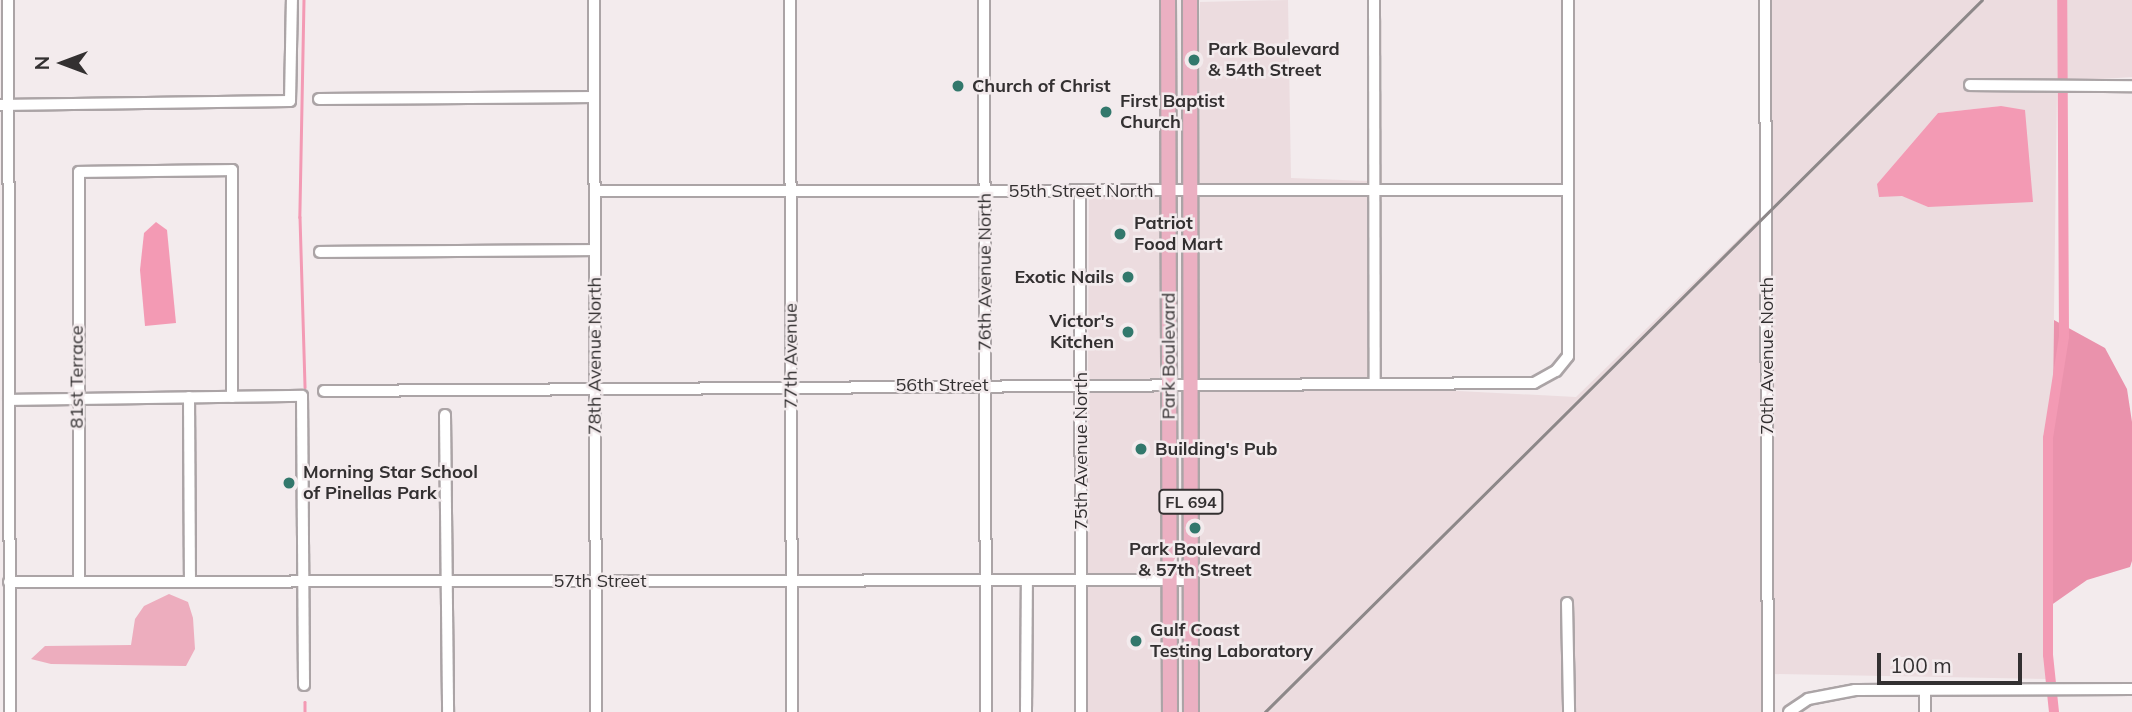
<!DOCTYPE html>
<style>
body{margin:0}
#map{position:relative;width:2132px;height:712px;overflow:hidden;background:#f3ebed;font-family:Mulish,sans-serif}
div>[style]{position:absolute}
.built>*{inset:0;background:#ecdcdf}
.green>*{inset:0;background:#edadbe}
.forest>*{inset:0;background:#ea92ac}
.water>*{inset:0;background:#f39ab4}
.stream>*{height:2.5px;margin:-1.25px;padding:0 1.25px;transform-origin:1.25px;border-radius:1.25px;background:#f39ab4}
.canal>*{height:10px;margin:-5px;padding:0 5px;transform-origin:5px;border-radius:5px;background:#f39ab4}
.roads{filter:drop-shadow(2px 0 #aba4a6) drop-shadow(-2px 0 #aba4a6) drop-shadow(0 2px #aba4a6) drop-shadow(0 -2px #aba4a6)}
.minor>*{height:10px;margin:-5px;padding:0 5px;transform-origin:5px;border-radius:5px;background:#fff}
.major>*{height:14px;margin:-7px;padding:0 7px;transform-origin:7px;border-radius:7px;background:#ebb0c2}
.rail>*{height:2.5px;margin:-1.25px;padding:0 1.25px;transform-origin:1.25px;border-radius:1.25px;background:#8d8889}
.dots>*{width:19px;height:19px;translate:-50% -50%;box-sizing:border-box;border:4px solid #f3ebed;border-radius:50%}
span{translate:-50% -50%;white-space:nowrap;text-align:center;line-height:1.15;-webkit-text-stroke:5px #f3ebed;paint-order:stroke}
.shield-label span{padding:2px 5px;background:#f3ebed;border:2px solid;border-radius:5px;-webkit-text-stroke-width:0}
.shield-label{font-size:16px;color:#333031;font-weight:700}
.poi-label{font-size:18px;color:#333031;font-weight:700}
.left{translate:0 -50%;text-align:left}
.right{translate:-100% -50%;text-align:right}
.street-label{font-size:18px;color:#333031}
.north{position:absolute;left:28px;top:28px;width:70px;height:70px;-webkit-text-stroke:5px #f3ebed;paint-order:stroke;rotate:270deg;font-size:19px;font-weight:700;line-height:28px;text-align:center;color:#333031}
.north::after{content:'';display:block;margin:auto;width:24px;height:32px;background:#333031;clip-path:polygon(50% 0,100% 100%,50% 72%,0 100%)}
.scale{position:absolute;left:1877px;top:653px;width:145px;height:32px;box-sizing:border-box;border:4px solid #333031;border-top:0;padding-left:9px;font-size:21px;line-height:24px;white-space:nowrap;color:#333031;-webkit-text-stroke:5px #f3ebed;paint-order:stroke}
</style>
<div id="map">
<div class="built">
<i style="clip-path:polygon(1288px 0,1291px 178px,1368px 181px,1368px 185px,1200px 186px,1200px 2px)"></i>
<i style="clip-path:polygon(evenodd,1771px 0,2132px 0,2132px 77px,2058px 82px,1964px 81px,1964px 90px,2057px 92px,2049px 679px,1773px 674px,1771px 0,2001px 106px,1928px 207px,1877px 184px,1938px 113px,2001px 106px)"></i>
<i style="clip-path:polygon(1368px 195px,1369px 380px,1200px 381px,1200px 196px)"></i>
<i style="clip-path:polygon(1089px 196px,1161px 196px,1162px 381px,1088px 380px)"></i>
<i style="clip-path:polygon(1761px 217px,1762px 712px,1574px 712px,1572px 598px,1561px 599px,1563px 712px,1199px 712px,1200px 391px,1419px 389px,1576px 397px)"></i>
<i style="clip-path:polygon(1088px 390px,1162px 391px,1163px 575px,1087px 575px)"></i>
<i style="clip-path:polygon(1087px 585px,1164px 585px,1164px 712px,1087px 712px)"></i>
</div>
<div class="green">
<i style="clip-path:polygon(169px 594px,188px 602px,193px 618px,195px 649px,186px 666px,51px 664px,31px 659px,45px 646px,131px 645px,135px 619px,144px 606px)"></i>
</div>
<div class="forest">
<i style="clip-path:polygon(2054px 320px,2105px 348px,2127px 389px,2132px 422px,2132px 561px,2130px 567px,2087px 580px,2050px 606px)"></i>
</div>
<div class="water">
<i style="clip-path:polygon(2001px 106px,2025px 110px,2033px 202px,1928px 207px,1902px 196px,1879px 197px,1877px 184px,1938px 113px)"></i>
<i style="clip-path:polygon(156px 222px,167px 230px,176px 323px,145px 326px,140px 270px,144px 233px)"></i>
</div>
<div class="stream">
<i style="left:304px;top:0;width:217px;rotate:91.1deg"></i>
<i style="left:300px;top:217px;width:170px;rotate:88.3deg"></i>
<i style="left:305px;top:702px;width:10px;rotate:90deg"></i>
</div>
<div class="canal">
<i style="left:2054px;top:712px;width:57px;rotate:-96deg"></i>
<i style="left:2048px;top:655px;width:217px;rotate:-90deg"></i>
<i style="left:2048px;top:438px;width:102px;rotate:-81deg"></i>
<i style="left:2064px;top:337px;width:337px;rotate:-90.3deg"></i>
</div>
<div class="roads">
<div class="minor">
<i style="left:8px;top:0;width:712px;rotate:89.84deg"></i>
<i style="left:594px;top:0;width:712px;rotate:89.84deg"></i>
<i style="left:790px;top:0;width:712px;rotate:89.84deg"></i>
<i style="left:984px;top:0;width:712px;rotate:89.84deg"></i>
<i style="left:1374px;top:0;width:384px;rotate:89.9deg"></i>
<i style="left:1765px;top:0;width:712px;rotate:89.76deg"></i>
<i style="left:1970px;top:85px;width:162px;rotate:0.4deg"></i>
<i style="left:319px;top:99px;width:275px;rotate:-0.4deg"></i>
<i style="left:0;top:105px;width:290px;rotate:-0.8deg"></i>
<i style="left:290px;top:101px;width:101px;rotate:-88.9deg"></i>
<i style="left:595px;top:191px;width:972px;rotate:-0.06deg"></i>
<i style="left:1080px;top:191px;width:521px;rotate:89.89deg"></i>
<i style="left:320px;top:252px;width:275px;rotate:-0.4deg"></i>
<i style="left:324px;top:391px;width:1210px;rotate:-0.38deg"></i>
<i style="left:1534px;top:383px;width:25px;rotate:-29deg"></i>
<i style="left:1556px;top:371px;width:19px;rotate:-51deg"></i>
<i style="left:1568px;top:356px;width:356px;rotate:-90deg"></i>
<i style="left:189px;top:397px;width:185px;rotate:89.7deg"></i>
<i style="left:9px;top:400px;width:293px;rotate:-0.8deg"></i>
<i style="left:302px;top:396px;width:289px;rotate:89.6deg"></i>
<i style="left:445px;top:415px;width:297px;rotate:89.4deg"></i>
<i style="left:9px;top:582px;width:1182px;rotate:-0.1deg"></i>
<i style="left:79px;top:582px;width:410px;rotate:-90deg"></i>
<i style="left:79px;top:172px;width:153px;rotate:-0.7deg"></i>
<i style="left:232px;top:170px;width:227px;rotate:90deg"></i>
<i style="left:1567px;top:603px;width:109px;rotate:88.9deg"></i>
<i style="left:1925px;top:689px;width:23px;rotate:90deg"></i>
<i style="left:1026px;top:712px;width:132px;rotate:-89.6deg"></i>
<i style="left:1789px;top:712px;width:23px;rotate:-34deg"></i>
<i style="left:1808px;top:699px;width:48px;rotate:-10.8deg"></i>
<i style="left:1855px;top:690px;width:277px;rotate:-0.2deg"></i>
</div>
<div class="major">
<i style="left:1168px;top:0;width:712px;rotate:89.84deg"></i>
<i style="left:1190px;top:0;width:712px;rotate:89.92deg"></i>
</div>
</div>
<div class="rail">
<i style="left:1265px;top:712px;width:1010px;rotate:-44.8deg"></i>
</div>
<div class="dots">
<i style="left:1194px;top:60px;background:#32786c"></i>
<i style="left:958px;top:86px;background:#32786c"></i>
<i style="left:1106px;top:112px;background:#32786c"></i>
<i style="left:1120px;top:234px;background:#32786c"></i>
<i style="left:1128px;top:277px;background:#32786c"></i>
<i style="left:1128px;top:332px;background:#32786c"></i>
<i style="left:1141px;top:449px;background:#32786c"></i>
<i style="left:289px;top:483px;background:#32786c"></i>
<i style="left:1195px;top:528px;background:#32786c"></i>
<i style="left:1136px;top:641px;background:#32786c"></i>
</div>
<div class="shield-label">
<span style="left:1191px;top:502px">FL 694</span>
</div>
<div class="poi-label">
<span class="left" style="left:1208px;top:60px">Park Boulevard<br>&amp; 54th Street</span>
<span class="left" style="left:972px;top:86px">Church of Christ</span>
<span class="left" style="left:1120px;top:112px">First Baptist<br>Church</span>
<span class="left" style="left:1134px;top:234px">Patriot<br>Food Mart</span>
<span class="right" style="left:1114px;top:277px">Exotic Nails</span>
<span class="right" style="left:1114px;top:332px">Victor's<br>Kitchen</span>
<span class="left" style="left:1155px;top:449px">Building's Pub</span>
<span class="left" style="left:303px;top:483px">Morning Star School<br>of Pinellas Park</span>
<span style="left:1195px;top:560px">Park Boulevard<br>&amp; 57th Street</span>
<span class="left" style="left:1150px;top:641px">Gulf Coast<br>Testing Laboratory</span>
</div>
<div class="street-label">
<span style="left:1081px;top:191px">55th Street North</span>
<span style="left:985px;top:272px;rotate:-90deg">76th Avenue North</span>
<span style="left:595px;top:356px;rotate:-90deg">78th Avenue North</span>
<span style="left:791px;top:356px;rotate:-90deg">77th Avenue</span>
<span style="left:1169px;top:356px;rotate:-90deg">Park Boulevard</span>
<span style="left:1767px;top:356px;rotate:-90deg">70th Avenue North</span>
<span style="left:77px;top:377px;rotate:-90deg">81st Terrace</span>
<span style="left:942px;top:385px">56th Street</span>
<span style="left:1081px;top:451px;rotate:-90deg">75th Avenue North</span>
<span style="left:600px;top:581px">57th Street</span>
</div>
<div class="north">N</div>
<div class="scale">100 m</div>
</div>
